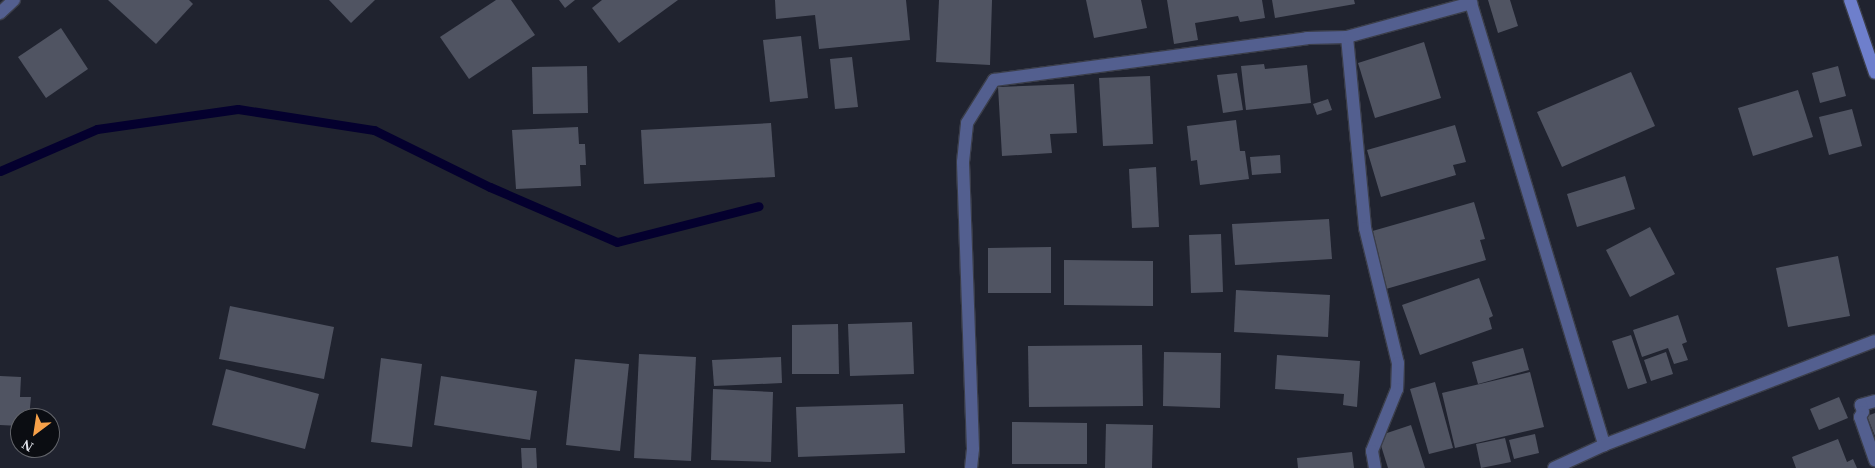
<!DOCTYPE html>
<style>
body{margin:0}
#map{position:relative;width:1875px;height:468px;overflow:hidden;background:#20232f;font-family:"Times New Roman",serif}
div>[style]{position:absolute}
.stream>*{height:9px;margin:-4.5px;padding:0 4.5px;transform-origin:4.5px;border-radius:4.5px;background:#04002e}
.building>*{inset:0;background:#505462}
.roads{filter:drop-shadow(1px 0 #3b3e4a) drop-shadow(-1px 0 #3b3e4a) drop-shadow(0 1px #3b3e4a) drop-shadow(0 -1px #3b3e4a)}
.lane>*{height:12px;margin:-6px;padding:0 6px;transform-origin:6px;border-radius:6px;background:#535f8f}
.street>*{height:12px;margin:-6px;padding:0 6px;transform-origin:6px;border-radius:6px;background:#535f8f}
.secondary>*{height:12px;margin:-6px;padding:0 6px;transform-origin:6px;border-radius:6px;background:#6e7fcc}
span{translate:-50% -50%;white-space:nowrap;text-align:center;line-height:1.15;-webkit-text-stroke:4px #0b0d12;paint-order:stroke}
.north{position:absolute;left:10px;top:408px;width:50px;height:50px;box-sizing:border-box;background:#0b0d12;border:1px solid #62646a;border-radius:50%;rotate:211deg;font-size:14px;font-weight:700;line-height:20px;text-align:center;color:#e4e6ee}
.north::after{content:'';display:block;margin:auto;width:18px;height:22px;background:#f7a149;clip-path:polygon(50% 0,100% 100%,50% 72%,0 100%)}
</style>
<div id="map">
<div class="stream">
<i style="left:0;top:171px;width:106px;rotate:-23.4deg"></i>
<i style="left:97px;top:129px;width:142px;rotate:-8.1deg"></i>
<i style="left:238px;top:109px;width:138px;rotate:8.8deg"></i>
<i style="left:374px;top:130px;width:129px;rotate:26.2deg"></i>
<i style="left:490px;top:187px;width:138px;rotate:23.4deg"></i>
<i style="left:617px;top:242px;width:146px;rotate:-14.2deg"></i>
</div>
<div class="building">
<i style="clip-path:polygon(108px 0,189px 0,193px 4px,156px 44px)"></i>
<i style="clip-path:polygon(329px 0,375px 0,351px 23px)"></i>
<i style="clip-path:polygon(496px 0,511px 0,535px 35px,469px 79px,440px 37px)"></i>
<i style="clip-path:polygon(559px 0,575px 0,565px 8px)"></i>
<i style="clip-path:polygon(602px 0,678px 0,619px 43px,592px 8px)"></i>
<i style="clip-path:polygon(775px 0,906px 0,910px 40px,819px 49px,815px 15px,776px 19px)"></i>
<i style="clip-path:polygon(939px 0,992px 0,990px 65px,936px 62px)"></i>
<i style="clip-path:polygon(1086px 0,1141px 0,1147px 28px,1094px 38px)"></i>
<i style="clip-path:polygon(1167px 0,1262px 0,1265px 18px,1240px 22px,1238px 16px,1195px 23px,1198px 40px,1174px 44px)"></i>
<i style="clip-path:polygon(1272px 0,1354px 0,1355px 4px,1275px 18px)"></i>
<i style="clip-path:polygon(1488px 0,1510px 0,1518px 26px,1498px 33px)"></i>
<i style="clip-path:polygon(61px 28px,88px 69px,46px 98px,18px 57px)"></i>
<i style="clip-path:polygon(801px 36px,808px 98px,770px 102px,763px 40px)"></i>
<i style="clip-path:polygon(1424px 42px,1441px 98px,1375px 118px,1358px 63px)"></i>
<i style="clip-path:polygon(852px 57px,858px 107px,835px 109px,830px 59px)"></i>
<i style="clip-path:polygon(1264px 64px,1265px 69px,1307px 65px,1311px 103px,1246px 110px,1241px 66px)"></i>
<i style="clip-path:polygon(587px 66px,588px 113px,533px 114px,532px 67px)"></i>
<i style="clip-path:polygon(1838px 66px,1846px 96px,1820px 103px,1812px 73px)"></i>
<i style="clip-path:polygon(1631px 72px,1655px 126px,1562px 167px,1537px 112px)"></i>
<i style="clip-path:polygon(1237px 73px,1243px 110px,1223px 113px,1217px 75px)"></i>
<i style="clip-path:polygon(1150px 76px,1153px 144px,1103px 146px,1099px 78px)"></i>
<i style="clip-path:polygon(1074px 84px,1077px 133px,1050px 134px,1052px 153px,1002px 156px,998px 87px)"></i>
<i style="clip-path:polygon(1798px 90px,1813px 137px,1753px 156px,1738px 108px)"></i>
<i style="clip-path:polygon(1328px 99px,1332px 110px,1317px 115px,1313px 104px)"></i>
<i style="clip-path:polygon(1852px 109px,1862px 146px,1829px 155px,1819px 117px)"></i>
<i style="clip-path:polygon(1236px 120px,1240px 151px,1245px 151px,1249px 179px,1200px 185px,1197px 160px,1191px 161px,1187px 126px)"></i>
<i style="clip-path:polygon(771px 123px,775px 177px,644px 184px,641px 130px)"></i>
<i style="clip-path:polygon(1455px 125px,1466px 162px,1453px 165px,1456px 175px,1381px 197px,1367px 150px)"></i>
<i style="clip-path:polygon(578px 127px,579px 144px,585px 144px,586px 165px,580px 165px,581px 186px,516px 189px,512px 130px)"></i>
<i style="clip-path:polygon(1280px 155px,1281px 173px,1252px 175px,1250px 157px)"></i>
<i style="clip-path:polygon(1156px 167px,1159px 227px,1132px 228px,1129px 169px)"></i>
<i style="clip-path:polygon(1625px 176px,1635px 209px,1577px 227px,1567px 194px)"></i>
<i style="clip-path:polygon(1474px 202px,1485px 239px,1480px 240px,1486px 260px,1386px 289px,1369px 232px)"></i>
<i style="clip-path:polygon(1329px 219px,1332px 259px,1235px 265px,1232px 224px)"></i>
<i style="clip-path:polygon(1650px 227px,1675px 274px,1630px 297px,1606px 250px)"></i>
<i style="clip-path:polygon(1221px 234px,1223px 292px,1191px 293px,1189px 235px)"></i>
<i style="clip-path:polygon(1051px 247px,1051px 293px,988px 293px,988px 248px)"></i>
<i style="clip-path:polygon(1838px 256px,1850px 316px,1788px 327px,1776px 268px)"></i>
<i style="clip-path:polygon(1064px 260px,1153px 261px,1153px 306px,1064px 305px)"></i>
<i style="clip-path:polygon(1479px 278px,1493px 316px,1489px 318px,1492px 329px,1420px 355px,1402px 305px)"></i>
<i style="clip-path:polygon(1236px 290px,1330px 295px,1328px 337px,1234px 332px)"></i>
<i style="clip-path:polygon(230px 306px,334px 327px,324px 379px,219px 359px)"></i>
<i style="clip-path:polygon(1678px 315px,1687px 342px,1682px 344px,1688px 360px,1674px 364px,1668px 348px,1642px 357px,1633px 330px)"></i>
<i style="clip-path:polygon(912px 322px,914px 374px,850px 376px,848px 324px)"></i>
<i style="clip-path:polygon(838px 324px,839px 374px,792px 374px,792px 325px)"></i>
<i style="clip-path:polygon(1631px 335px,1647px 383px,1628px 389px,1612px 341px)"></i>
<i style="clip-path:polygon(1142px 345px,1143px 406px,1029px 407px,1028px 346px)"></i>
<i style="clip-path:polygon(1523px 348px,1529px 370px,1478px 384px,1472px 362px)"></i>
<i style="clip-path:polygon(1164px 352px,1221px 353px,1220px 408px,1163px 406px)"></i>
<i style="clip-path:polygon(1666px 352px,1673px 374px,1651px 381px,1644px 360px)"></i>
<i style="clip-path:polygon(639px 354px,696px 357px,691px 461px,634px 458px)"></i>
<i style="clip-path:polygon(1277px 355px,1360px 361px,1357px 407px,1343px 405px,1344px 394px,1275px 389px)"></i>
<i style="clip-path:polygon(781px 357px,782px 383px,714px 386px,712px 360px)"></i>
<i style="clip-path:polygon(381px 358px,422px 364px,412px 447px,371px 442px)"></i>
<i style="clip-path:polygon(575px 359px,629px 364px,620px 451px,566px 445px)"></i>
<i style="clip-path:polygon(226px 369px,319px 394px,305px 449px,212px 425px)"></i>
<i style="clip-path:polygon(1530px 372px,1544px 427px,1455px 448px,1442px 393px)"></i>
<i style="clip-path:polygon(0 376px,21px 377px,20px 397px,31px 397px,29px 418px,20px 418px,20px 426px,0 425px)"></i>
<i style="clip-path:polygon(441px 376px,537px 391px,530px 440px,434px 425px)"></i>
<i style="clip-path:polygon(1435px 382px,1453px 448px,1429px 454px,1410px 389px)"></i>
<i style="clip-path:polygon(713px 389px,773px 392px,771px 462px,711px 460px)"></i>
<i style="clip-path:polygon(1839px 397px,1848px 418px,1819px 430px,1810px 409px)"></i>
<i style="clip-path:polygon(903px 404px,905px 453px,798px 457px,796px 407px)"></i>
<i style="clip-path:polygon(1875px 413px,1875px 436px,1867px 416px)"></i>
<i style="clip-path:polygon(1012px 422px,1087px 423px,1087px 464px,1012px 464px)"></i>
<i style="clip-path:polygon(1106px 424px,1153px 425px,1152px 468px,1105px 468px)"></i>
<i style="clip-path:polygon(1411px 425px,1425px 468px,1388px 468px,1378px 436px)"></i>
<i style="clip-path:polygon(1535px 434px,1539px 453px,1514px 459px,1509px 440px)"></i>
<i style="clip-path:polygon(1505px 438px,1511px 462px,1481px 468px,1476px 444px)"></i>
<i style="clip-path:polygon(1838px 439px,1847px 462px,1853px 459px,1857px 468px,1796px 468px,1792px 457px)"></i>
<i style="clip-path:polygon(521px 448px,536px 448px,537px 468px,522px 468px)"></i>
<i style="clip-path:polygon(1352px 452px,1354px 468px,1298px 468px,1297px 458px)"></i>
</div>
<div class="roads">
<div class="lane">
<i style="left:1875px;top:401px;width:15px;rotate:164deg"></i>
<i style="left:1861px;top:405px;width:7px;rotate:74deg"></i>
<i style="left:1863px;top:412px;width:6px;rotate:121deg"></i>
<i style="left:1860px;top:417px;width:46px;rotate:70.8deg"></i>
</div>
<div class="street">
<i style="left:1470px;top:0;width:465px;rotate:73.2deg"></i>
<i style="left:0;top:13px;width:19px;rotate:-43deg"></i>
<i style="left:1347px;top:37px;width:192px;rotate:84.6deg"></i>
<i style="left:1365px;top:228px;width:139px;rotate:76.3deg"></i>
<i style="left:1398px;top:363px;width:26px;rotate:92deg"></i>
<i style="left:1397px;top:389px;width:67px;rotate:112deg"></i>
<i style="left:1372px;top:451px;width:17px;rotate:80deg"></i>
<i style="left:971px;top:468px;width:19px;rotate:-84deg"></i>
<i style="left:973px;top:449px;width:287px;rotate:-92deg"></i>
<i style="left:963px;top:162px;width:39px;rotate:-84deg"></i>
<i style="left:967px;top:123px;width:51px;rotate:-57.9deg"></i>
<i style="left:994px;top:80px;width:316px;rotate:-7.6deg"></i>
<i style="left:1307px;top:38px;width:40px;rotate:-1.4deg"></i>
<i style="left:1347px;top:37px;width:129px;rotate:-15.3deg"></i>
<i style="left:1554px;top:468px;width:55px;rotate:-24.7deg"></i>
<i style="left:1604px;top:445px;width:290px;rotate:-21deg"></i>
</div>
<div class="secondary">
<i style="left:1850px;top:0;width:77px;rotate:71.1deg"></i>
</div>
</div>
<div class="north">N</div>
</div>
